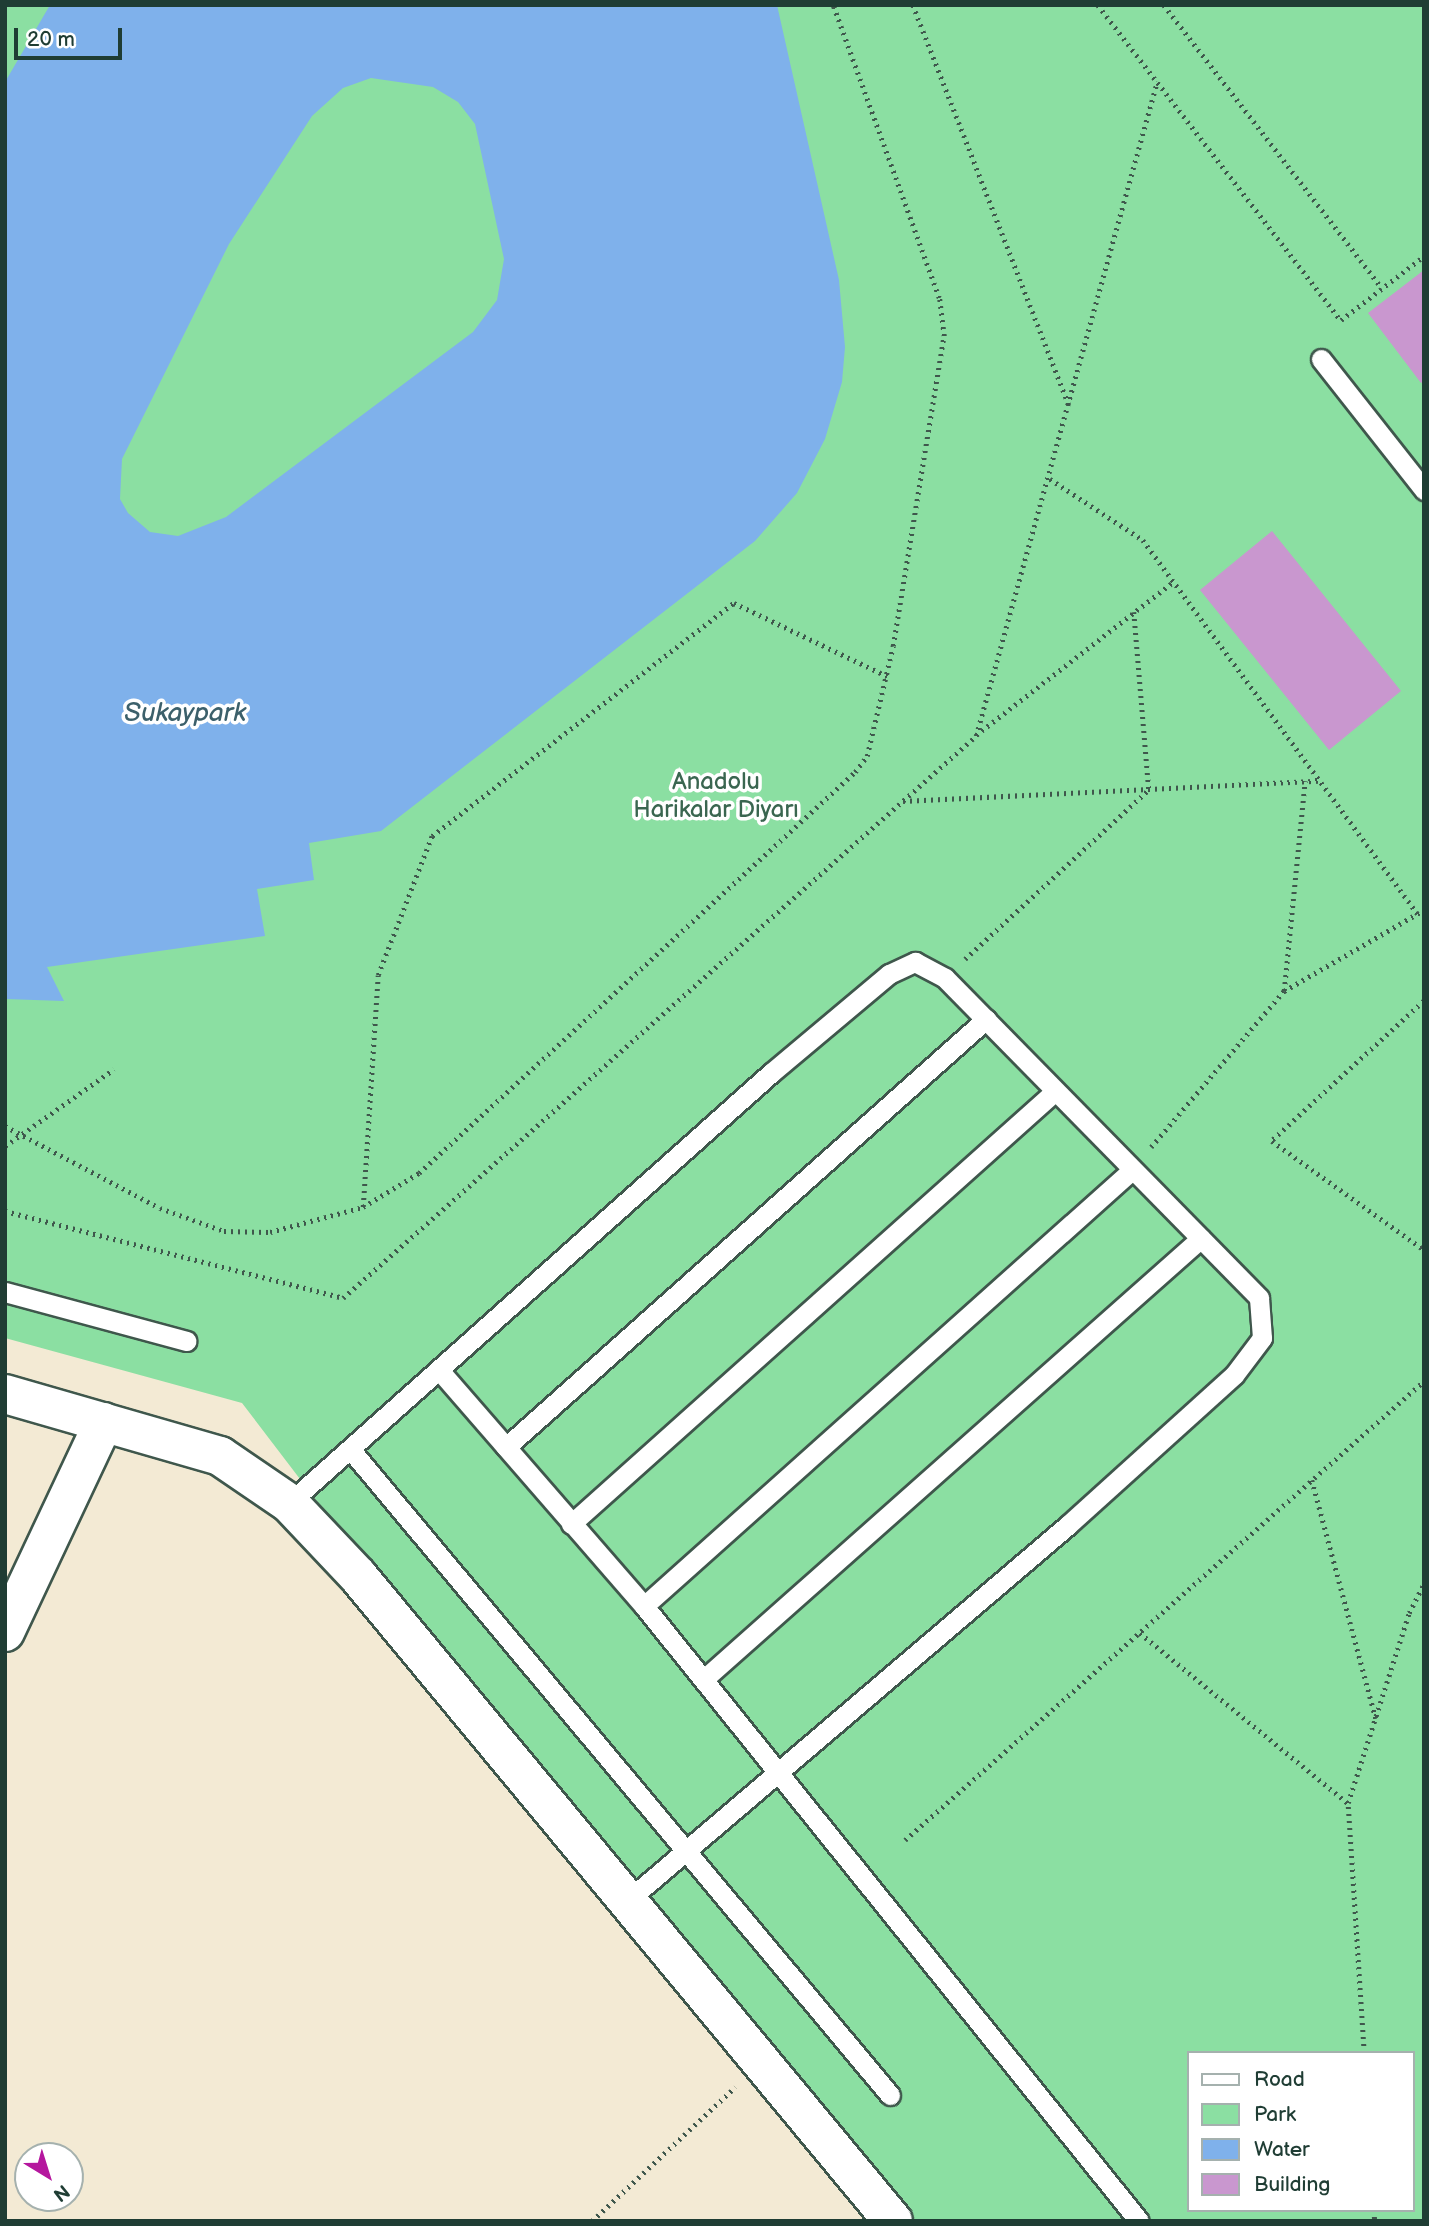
<!DOCTYPE html>
<meta charset="utf-8">
<style>
body{margin:0}
#map{position:relative;width:1429px;height:2226px;overflow:hidden;background:#f3ead4;font-family:"Balsamiq Sans",sans-serif}
div>[style]{position:absolute}
.green>*{inset:0;background:#8bdfa2}
.water>*{inset:0;background:#7fb1eb}
.building>*{inset:0;background:#c997cf}
.path>*{height:4.5px;margin-top:-2.25px;transform-origin:0;background:repeating-linear-gradient(90deg,#3f574c 0 2px,transparent 0 7px)}
.roads{filter:drop-shadow(2px 0 #3f574c) drop-shadow(-2px 0 #3f574c) drop-shadow(0 2px #3f574c) drop-shadow(0 -2px #3f574c)}
.service>*{height:19px;margin:-9.5px;padding:0 9.5px;transform-origin:9.5px;border-radius:9.5px;background:#fff}
.minor>*{height:38px;margin:-19px;padding:0 19px;transform-origin:19px;border-radius:19px;background:#fff}
span{translate:-50% -50%;white-space:nowrap;text-align:center;line-height:1.15;-webkit-text-stroke:7px #fff;paint-order:stroke}
.park-label{font-size:24px;color:#3a6650}
.water-label{font-size:26px;color:#3c606b;font-style:italic}
.frame{position:absolute;inset:0;border:7px solid #1f3d34;pointer-events:none}
.legend{position:absolute;left:1187px;top:2051px;width:228px;height:161px;box-sizing:border-box;background:#fff;border:2px solid #a5b1ae;margin:0;padding:9px 12px;list-style:none;font-size:21px;color:#1f3d34}
.legend li{display:flex;align-items:center;gap:14px;height:35px}
.legend b{width:35px;border:2px solid #a5b1ae}
.north{position:absolute;left:14px;top:2142px;width:70px;height:70px;box-sizing:border-box;background:#fff;border:2px solid #a5b1ae;border-radius:50%;rotate:142deg;font-size:19px;font-weight:700;line-height:28px;text-align:center;color:#1f3d34}
.north::after{content:'';display:block;margin:auto;width:24px;height:32px;background:#b5179e;clip-path:polygon(50% 0,100% 100%,50% 72%,0 100%)}
.scale{position:absolute;left:14px;top:28px;width:108px;height:32px;box-sizing:border-box;border:4px solid #1f3d34;border-top:0;padding-left:9px;font-size:21px;line-height:24px;white-space:nowrap;color:#1f3d34;-webkit-text-stroke:5px #fff;paint-order:stroke}
</style>
<div id="map">
<div class="green">
<i style="clip-path:polygon(evenodd,5px 5px,1424px 5px,1424px 2221px,899px 2221px,512px 1757px,242px 1403px,5px 1338px,5px 5px,1189px 2053px,1413px 2053px,1413px 2210px,1189px 2210px,1189px 2053px)"></i>
</div>
<div class="water">
<i style="clip-path:polygon(evenodd,50px 5px,777px 5px,839px 280px,845px 347px,842px 382px,825px 439px,797px 493px,755px 541px,381px 831px,309px 843px,314px 880px,257px 889px,265px 936px,47px 967px,64px 1001px,5px 999px,5px 82px,50px 5px,371px 78px,433px 87px,458px 102px,475px 124px,504px 259px,497px 300px,473px 332px,226px 517px,178px 536px,150px 532px,128px 513px,120px 499px,122px 459px,229px 244px,312px 116px,343px 88px,371px 78px)"></i>
</div>
<div class="building">
<i style="clip-path:polygon(1424px 270px,1424px 381px,1421px 383px,1368px 313px)"></i>
<i style="clip-path:polygon(1272px 531px,1401px 691px,1329px 750px,1200px 590px)"></i>
</div>
<div class="path">
<i style="left:913px;top:5px;width:432px;rotate:68.7deg"></i>
<i style="left:1098px;top:5px;width:398px;rotate:52.4deg"></i>
<i style="left:1341px;top:320px;width:105px;rotate:-37.6deg"></i>
<i style="left:1164px;top:5px;width:357px;rotate:52.4deg"></i>
<i style="left:1050px;top:479px;width:111px;rotate:33.3deg"></i>
<i style="left:1143px;top:540px;width:464px;rotate:53.7deg"></i>
<i style="left:1134px;top:612px;width:178px;rotate:85.2deg"></i>
<i style="left:976px;top:735px;width:249px;rotate:-37.8deg"></i>
<i style="left:903px;top:801px;width:416px;rotate:-2.8deg"></i>
<i style="left:965px;top:959px;width:249px;rotate:-42.7deg"></i>
<i style="left:1284px;top:991px;width:211px;rotate:-84.3deg"></i>
<i style="left:1424px;top:1001px;width:207px;rotate:137.4deg"></i>
<i style="left:1272px;top:1141px;width:187px;rotate:35.6deg"></i>
<i style="left:5px;top:1126px;width:175px;rotate:27.9deg"></i>
<i style="left:160px;top:1208px;width:68px;rotate:19.8deg"></i>
<i style="left:224px;top:1231px;width:46px;rotate:1.2deg"></i>
<i style="left:270px;top:1232px;width:96px;rotate:-15deg"></i>
<i style="left:363px;top:1207px;width:66px;rotate:-31.3deg"></i>
<i style="left:419px;top:1173px;width:592px;rotate:-42.61deg"></i>
<i style="left:855px;top:772px;width:20px;rotate:-53deg"></i>
<i style="left:867px;top:756px;width:113px;rotate:-76.7deg"></i>
<i style="left:893px;top:646px;width:314px;rotate:-80.7deg"></i>
<i style="left:944px;top:336px;width:38px;rotate:-97deg"></i>
<i style="left:939px;top:298px;width:312px;rotate:-109.9deg"></i>
<i style="left:5px;top:1146px;width:133px;rotate:-35.2deg"></i>
<i style="left:1151px;top:1147px;width:205px;rotate:-49.6deg"></i>
<i style="left:1284px;top:991px;width:162px;rotate:-30.1deg"></i>
<i style="left:363px;top:1207px;width:232px;rotate:-86.3deg"></i>
<i style="left:378px;top:975px;width:149px;rotate:-68.8deg"></i>
<i style="left:432px;top:836px;width:381px;rotate:-37.7deg"></i>
<i style="left:734px;top:603px;width:170px;rotate:25.5deg"></i>
<i style="left:5px;top:1211px;width:349px;rotate:14.4deg"></i>
<i style="left:343px;top:1298px;width:846px;rotate:-41.6deg"></i>
<i style="left:976px;top:736px;width:679px;rotate:-74.53deg"></i>
<i style="left:1312px;top:1480px;width:247px;rotate:75deg"></i>
<i style="left:1140px;top:1633px;width:269px;rotate:39.3deg"></i>
<i style="left:905px;top:1840px;width:693px;rotate:-41.49deg"></i>
<i style="left:1364px;top:2053px;width:251px;rotate:-93.7deg"></i>
<i style="left:1348px;top:1803px;width:200px;rotate:-72.2deg"></i>
<i style="left:1409px;top:1613px;width:33px;rotate:-63deg"></i>
<i style="left:1374px;top:2210px;width:11px;rotate:85deg"></i>
<i style="left:592px;top:2221px;width:196px;rotate:-43.1deg"></i>
</div>
<div class="roads">
<div class="service">
<i style="left:1321px;top:359px;width:167px;rotate:51.8deg"></i>
<i style="left:5px;top:1292px;width:188px;rotate:15.1deg"></i>
<i style="left:439px;top:1370px;width:313px;rotate:49deg"></i>
<i style="left:644px;top:1606px;width:789px;rotate:51.17deg"></i>
<i style="left:506px;top:1447px;width:643px;rotate:-41.72deg"></i>
<i style="left:350px;top:1449px;width:842px;rotate:50.11deg"></i>
<i style="left:289px;top:1503px;width:646px;rotate:-41.74deg"></i>
<i style="left:771px;top:1073px;width:154px;rotate:-40deg"></i>
<i style="left:889px;top:974px;width:29px;rotate:-25deg"></i>
<i style="left:915px;top:962px;width:34px;rotate:28deg"></i>
<i style="left:945px;top:978px;width:448px;rotate:45.5deg"></i>
<i style="left:1259px;top:1298px;width:40px;rotate:85.7deg"></i>
<i style="left:1262px;top:1338px;width:46px;rotate:127.1deg"></i>
<i style="left:1234px;top:1375px;width:224px;rotate:137.9deg"></i>
<i style="left:1068px;top:1525px;width:580px;rotate:139.55deg"></i>
<i style="left:571px;top:1524px;width:647px;rotate:-41.8deg"></i>
<i style="left:644px;top:1606px;width:654px;rotate:-41.78deg"></i>
<i style="left:704px;top:1679px;width:664px;rotate:-41.58deg"></i>
</div>
<div class="minor">
<i style="left:5px;top:1394px;width:224px;rotate:16.1deg"></i>
<i style="left:220px;top:1456px;width:83px;rotate:34.3deg"></i>
<i style="left:289px;top:1503px;width:100px;rotate:46.6deg"></i>
<i style="left:358px;top:1576px;width:838px;rotate:50.33deg"></i>
<i style="left:5px;top:1632px;width:232px;rotate:-64.8deg"></i>
</div>
</div>
<div class="park-label">
<span style="left:716px;top:796px">Anadolu<br>Harikalar Diyarı</span>
</div>
<div class="water-label">
<span style="left:185px;top:714px">Sukaypark</span>
</div>
<div class="frame"></div>
<ul class="legend">
<li><b style="height:9px;background:#fff"></b>Road</li>
<li><b style="height:19px;background:#8bdfa2"></b>Park</li>
<li><b style="height:19px;background:#7fb1eb"></b>Water</li>
<li><b style="height:19px;background:#c997cf"></b>Building</li>
</ul>
<div class="north">N</div>
<div class="scale">20 m</div>
</div>
